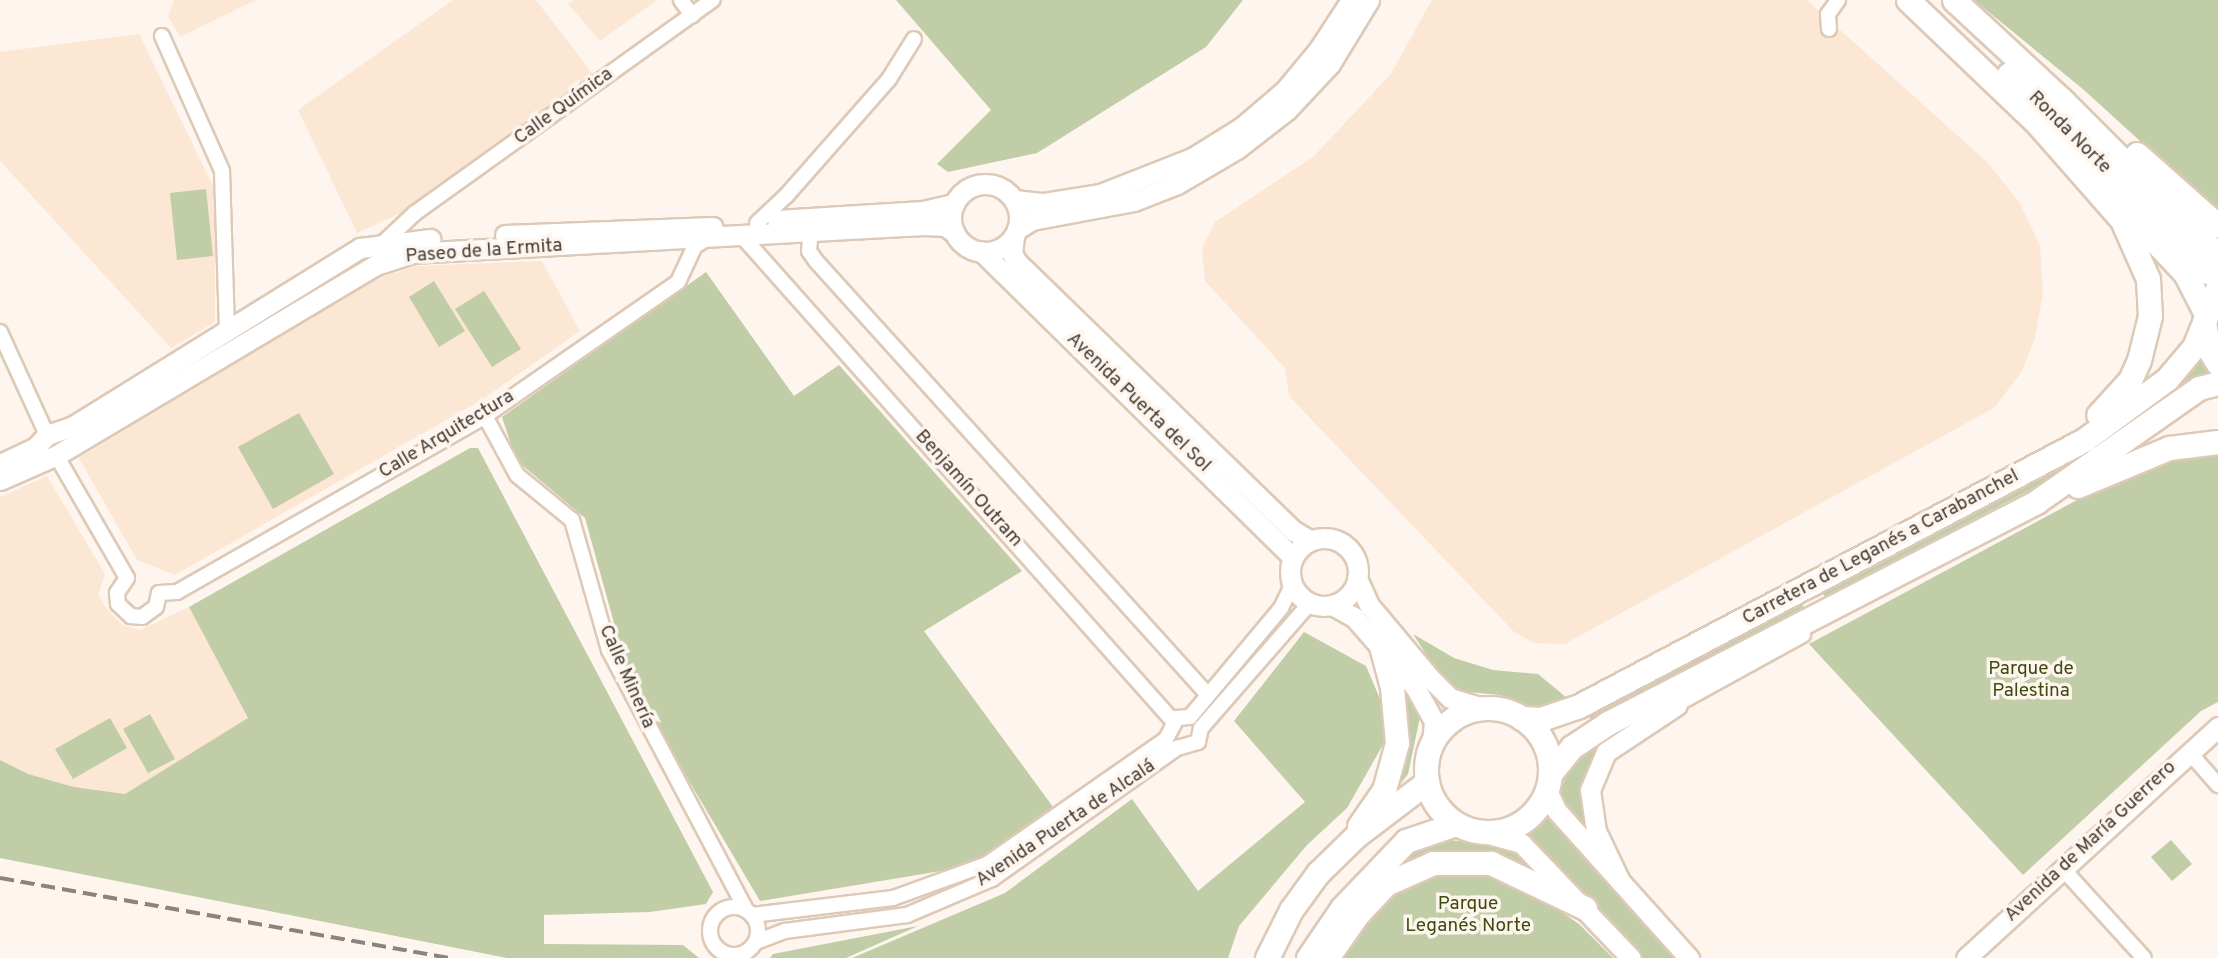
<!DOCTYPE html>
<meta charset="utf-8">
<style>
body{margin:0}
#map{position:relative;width:2218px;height:958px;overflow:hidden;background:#fdf5ee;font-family:Overpass,sans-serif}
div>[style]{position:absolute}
.built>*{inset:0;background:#fce7d4}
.green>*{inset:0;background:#c0cda6}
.roads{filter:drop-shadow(2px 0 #ddc9b7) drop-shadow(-2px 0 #ddc9b7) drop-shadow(0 2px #ddc9b7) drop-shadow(0 -2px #ddc9b7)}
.street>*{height:14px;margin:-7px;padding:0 7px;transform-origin:7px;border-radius:7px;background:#fff}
.street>.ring{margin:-7px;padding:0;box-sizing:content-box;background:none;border:14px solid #fff;border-radius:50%}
.secondary>*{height:19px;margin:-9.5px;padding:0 9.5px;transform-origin:9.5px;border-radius:9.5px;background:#fff}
.secondary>.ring{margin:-9.5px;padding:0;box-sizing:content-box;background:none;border:19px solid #fff;border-radius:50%}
.primary>*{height:23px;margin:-11.5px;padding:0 11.5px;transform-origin:11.5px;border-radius:11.5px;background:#fff}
.primary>.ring{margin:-11.5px;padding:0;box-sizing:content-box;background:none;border:23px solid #fff;border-radius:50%}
.rail>*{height:3.5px;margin-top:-1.75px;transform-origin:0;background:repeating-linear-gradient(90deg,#8b837c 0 14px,transparent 0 21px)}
span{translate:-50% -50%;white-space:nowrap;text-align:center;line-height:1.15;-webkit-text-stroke:7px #fdf5ee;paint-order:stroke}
.street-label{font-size:19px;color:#433b34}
.park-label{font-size:19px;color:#3c4b0e}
</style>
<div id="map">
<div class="built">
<i style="clip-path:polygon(174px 0,256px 0,180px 37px,168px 16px)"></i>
<i style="clip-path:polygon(453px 0,536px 0,595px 77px,403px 212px,357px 233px,298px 110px)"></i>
<i style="clip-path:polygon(575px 0,657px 0,600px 41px,568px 4px)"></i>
<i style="clip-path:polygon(1432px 0,1807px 0,1987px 162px,2020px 203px,2040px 246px,2043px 294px,2035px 338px,2022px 371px,1994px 408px,1565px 644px,1534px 643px,1514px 632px,1289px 396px,1285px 368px,1205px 281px,1202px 248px,1215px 222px,1313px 157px,1390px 75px)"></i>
<i style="clip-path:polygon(139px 34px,215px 190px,215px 322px,171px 348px,0 161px,0 52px)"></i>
<i style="clip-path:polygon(542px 261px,580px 331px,483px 399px,175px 575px,137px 560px,79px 458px,369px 281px,416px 266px)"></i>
<i style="clip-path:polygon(47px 476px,105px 574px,98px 595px,106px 608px,122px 625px,140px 630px,189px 607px,248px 718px,126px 794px,74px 787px,28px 774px,0 760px,0 497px)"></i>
</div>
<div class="green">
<i style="clip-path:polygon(896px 0,1243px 0,1206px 47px,1037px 153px,948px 172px,937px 164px,991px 110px)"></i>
<i style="clip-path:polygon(1974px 0,2218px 0,2218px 212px,2084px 90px)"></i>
<i style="clip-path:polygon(206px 189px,213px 256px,177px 260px,170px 193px)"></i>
<i style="clip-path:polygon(706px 272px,794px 396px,839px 365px,1022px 571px,924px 631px,1056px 811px,977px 865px,760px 901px,630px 681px,585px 518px,516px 460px,502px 417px)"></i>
<i style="clip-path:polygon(434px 281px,465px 331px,439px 347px,409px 297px)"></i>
<i style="clip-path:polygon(484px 291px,521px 349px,492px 367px,455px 309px)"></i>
<i style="clip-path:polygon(2200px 359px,2211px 373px,2087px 455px,2043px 483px,1825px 597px,1821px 590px,2184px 374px)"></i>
<i style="clip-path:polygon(299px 413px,334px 474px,273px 509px,238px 447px)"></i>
<i style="clip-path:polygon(470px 448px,478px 448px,713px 892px,706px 904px,650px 912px,544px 915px,544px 944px,683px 945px,699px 958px,507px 958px,0 858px,0 760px,28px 774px,74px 787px,125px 794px,248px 718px,189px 607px)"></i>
<i style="clip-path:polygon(2218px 449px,2218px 702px,2201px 711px,2023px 875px,1809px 644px,2146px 463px)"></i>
<i style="clip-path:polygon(1800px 601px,1804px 608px,1591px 720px,1587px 712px)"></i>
<i style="clip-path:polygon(1304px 632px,1366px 666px,1380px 699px,1384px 743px,1347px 808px,1307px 845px,1239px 926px,1228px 958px,852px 958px,1005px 893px,1132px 799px,1198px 891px,1305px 802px,1234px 721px)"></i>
<i style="clip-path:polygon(1413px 634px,1454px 658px,1493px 670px,1538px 674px,1567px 698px,1538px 709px,1500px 695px,1457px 691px,1435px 668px)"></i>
<i style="clip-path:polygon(1397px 681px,1420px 717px,1408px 774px,1391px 796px)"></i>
<i style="clip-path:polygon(150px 714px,175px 759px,148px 773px,123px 729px)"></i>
<i style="clip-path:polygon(110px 718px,127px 748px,73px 779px,55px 749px)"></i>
<i style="clip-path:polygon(1592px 743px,1600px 752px,1587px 830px,1565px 805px,1561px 789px,1573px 759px)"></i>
<i style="clip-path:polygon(1550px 813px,1679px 954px,1675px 958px,1639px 958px,1524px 836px)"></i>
<i style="clip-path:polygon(1443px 839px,1512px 848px,1540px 873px,1395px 867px,1413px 850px)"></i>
<i style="clip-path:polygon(2171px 840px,2192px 864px,2172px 881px,2151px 857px)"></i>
<i style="clip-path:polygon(1468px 873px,1498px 878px,1538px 896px,1579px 924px,1613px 958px,1338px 958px,1361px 923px,1395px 890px,1437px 874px)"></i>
<i style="clip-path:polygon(918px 926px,846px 958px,770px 958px,773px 954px)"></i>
</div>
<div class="roads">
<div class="street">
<i style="left:681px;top:0;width:19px;rotate:54deg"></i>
<i style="left:1829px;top:29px;width:15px;rotate:-94deg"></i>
<i style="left:1828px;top:14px;width:17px;rotate:-54deg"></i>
<i style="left:162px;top:36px;width:148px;rotate:66deg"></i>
<i style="left:222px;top:171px;width:161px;rotate:88.2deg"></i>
<i style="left:757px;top:223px;width:40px;rotate:-43deg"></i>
<i style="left:786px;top:196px;width:156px;rotate:-48.6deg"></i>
<i style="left:889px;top:79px;width:47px;rotate:-58deg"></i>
<i style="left:811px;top:231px;width:20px;rotate:96deg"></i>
<i style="left:809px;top:251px;width:12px;rotate:55deg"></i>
<i style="left:816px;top:261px;width:585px;rotate:47.91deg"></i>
<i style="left:741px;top:235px;width:650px;rotate:48.37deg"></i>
<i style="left:383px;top:243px;width:44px;rotate:-43.2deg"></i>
<i style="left:415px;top:213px;width:366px;rotate:-35.6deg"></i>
<i style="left:0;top:332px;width:113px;rotate:65.5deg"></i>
<i style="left:485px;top:416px;width:67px;rotate:61.5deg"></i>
<i style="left:517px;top:475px;width:71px;rotate:39.3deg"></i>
<i style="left:572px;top:520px;width:135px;rotate:74.1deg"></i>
<i style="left:609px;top:650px;width:294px;rotate:62.2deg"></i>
<i style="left:56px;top:455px;width:142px;rotate:60deg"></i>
<i style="left:127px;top:578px;width:18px;rotate:124deg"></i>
<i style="left:117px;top:593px;width:11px;rotate:85deg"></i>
<i style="left:118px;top:604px;width:18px;rotate:43deg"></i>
<i style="left:131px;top:616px;width:11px;rotate:5deg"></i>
<i style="left:142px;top:617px;width:17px;rotate:-36deg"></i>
<i style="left:156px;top:607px;width:14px;rotate:-78deg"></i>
<i style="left:159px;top:593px;width:18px;rotate:-3deg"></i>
<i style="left:177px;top:592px;width:355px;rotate:-29.7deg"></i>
<i style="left:485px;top:416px;width:235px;rotate:-34.8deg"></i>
<i style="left:678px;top:282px;width:40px;rotate:-65deg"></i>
<i style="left:695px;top:246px;width:13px;rotate:-32deg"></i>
<i style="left:1670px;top:708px;width:152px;rotate:-28.8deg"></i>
<i style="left:2189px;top:752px;width:44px;rotate:48.7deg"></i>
<i style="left:2063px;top:869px;width:120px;rotate:47.7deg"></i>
<i class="ring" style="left:710px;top:907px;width:34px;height:34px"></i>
<i style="left:752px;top:915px;width:142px;rotate:-6.9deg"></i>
<i style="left:893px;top:898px;width:100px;rotate:-19.9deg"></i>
<i style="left:987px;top:864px;width:218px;rotate:-34.9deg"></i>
<i style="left:1166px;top:739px;width:24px;rotate:-62deg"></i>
<i style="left:1177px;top:718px;width:13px;rotate:-4deg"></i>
<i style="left:1190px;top:717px;width:142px;rotate:-50.1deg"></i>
<i style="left:1281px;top:608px;width:25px;rotate:-64deg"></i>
<i style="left:756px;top:942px;width:31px;rotate:-21deg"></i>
<i style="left:785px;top:931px;width:123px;rotate:-7.5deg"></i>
<i style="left:907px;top:915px;width:92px;rotate:-23deg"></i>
<i style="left:992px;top:879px;width:227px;rotate:-35.3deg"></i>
<i style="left:1177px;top:748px;width:22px;rotate:-16deg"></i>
<i style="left:1198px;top:742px;width:14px;rotate:-78deg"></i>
<i style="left:1201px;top:728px;width:166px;rotate:-48.9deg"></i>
</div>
<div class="secondary">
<i class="ring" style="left:951px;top:184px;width:49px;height:49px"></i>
<i style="left:1014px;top:200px;width:30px;rotate:6deg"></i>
<i style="left:1044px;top:203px;width:57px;rotate:-9.1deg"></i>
<i style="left:1100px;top:194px;width:99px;rotate:-21.4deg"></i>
<i style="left:1192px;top:158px;width:59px;rotate:-31.8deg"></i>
<i style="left:1242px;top:127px;width:57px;rotate:-40.7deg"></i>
<i style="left:1285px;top:90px;width:53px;rotate:-50.3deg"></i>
<i style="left:1319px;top:49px;width:59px;rotate:-56.9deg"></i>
<i style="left:777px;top:220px;width:146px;rotate:-3.5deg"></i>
<i style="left:923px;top:211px;width:32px;rotate:-13deg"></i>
<i style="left:1017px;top:229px;width:17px;rotate:-31deg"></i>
<i style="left:1032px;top:220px;width:104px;rotate:-10.6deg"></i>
<i style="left:1134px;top:201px;width:46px;rotate:-21.6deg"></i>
<i style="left:1177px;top:184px;width:71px;rotate:-30.5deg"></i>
<i style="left:1238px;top:148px;width:62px;rotate:-37.8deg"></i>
<i style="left:1287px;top:110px;width:63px;rotate:-46.9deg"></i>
<i style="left:1330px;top:64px;width:75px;rotate:-58.6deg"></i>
<i style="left:505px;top:235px;width:208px;rotate:-2.2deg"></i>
<i style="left:1014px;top:236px;width:18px;rotate:96deg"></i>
<i style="left:1012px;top:254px;width:9px;rotate:58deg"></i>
<i style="left:1017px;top:262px;width:386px;rotate:44.2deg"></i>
<i style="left:1294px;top:531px;width:17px;rotate:31deg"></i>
<i style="left:981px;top:251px;width:436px;rotate:44.5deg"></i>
<i style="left:0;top:464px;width:38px;rotate:-25deg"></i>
<i style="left:35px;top:448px;width:18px;rotate:-47deg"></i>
<i style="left:47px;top:435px;width:28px;rotate:-19deg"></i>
<i style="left:73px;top:426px;width:338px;rotate:-31.8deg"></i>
<i style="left:360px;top:248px;width:71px;rotate:-7.3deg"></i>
<i style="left:0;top:480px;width:62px;rotate:-23.7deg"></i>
<i style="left:57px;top:455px;width:371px;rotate:-30.8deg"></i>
<i style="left:376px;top:265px;width:38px;rotate:-18deg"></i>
<i style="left:412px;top:253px;width:513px;rotate:-3.13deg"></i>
<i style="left:924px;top:225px;width:21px;rotate:3deg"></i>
<i style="left:945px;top:226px;width:12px;rotate:35deg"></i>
<i class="ring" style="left:1290px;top:538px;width:49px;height:49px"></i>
<i style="left:1357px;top:578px;width:30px;rotate:66deg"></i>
<i style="left:1369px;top:605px;width:95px;rotate:50.1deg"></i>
<i style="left:1430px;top:678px;width:28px;rotate:45deg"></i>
<i style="left:1450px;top:698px;width:34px;rotate:17deg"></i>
<i style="left:1332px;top:605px;width:25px;rotate:29deg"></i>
<i style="left:1354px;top:617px;width:93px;rotate:48.9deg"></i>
<i style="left:1415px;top:687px;width:39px;rotate:61deg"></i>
<i style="left:1434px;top:721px;width:23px;rotate:95deg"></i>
<i style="left:1547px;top:790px;width:23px;rotate:65deg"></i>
<i style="left:1557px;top:811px;width:198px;rotate:48.1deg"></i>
<i style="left:1481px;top:832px;width:41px;rotate:15.4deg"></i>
<i style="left:1521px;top:843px;width:159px;rotate:46.3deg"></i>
<i style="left:1620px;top:881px;width:55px;rotate:-115.6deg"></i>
<i style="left:1596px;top:831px;width:41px;rotate:-98.3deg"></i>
<i style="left:1590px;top:790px;width:41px;rotate:-67.2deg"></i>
<i style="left:1606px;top:752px;width:85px;rotate:-33.5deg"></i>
<i style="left:1966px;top:958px;width:342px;rotate:-42.5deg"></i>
</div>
<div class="primary">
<i style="left:1908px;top:0;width:190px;rotate:43.7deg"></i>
<i style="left:1954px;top:0;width:146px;rotate:42.8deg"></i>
<i style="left:2061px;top:99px;width:222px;rotate:45deg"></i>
<i style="left:2009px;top:74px;width:280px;rotate:45deg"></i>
<i style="left:2035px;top:121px;width:132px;rotate:48.7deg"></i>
<i style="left:2122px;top:220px;width:64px;rotate:66.2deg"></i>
<i style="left:2148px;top:279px;width:37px;rotate:87deg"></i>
<i style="left:2150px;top:316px;width:45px;rotate:104deg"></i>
<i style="left:2139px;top:360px;width:22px;rotate:114deg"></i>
<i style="left:2130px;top:380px;width:47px;rotate:132.4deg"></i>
<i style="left:2137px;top:154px;width:108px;rotate:41.6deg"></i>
<i style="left:2129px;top:214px;width:81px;rotate:46.5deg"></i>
<i style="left:2185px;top:273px;width:44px;rotate:62.9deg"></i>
<i style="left:2218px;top:286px;width:39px;rotate:111deg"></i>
<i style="left:2204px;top:322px;width:27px;rotate:80deg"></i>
<i style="left:2209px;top:349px;width:17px;rotate:59deg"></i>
<i style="left:2078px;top:486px;width:99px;rotate:-22.7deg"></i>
<i style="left:2169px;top:448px;width:49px;rotate:-7deg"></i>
<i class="ring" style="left:1426px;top:708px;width:101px;height:101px"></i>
<i style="left:1521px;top:718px;width:20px;rotate:3deg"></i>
<i style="left:1541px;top:719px;width:40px;rotate:-18.9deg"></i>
<i style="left:1579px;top:706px;width:571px;rotate:-27.78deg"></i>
<i style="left:2084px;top:440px;width:103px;rotate:-36.3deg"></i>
<i style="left:2167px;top:379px;width:42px;rotate:-49.8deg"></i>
<i style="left:2194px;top:347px;width:27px;rotate:-68deg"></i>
<i style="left:1550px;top:774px;width:35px;rotate:-51deg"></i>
<i style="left:1572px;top:747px;width:43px;rotate:-33.7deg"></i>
<i style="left:1608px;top:723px;width:482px;rotate:-27.3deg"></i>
<i style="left:2036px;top:502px;width:199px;rotate:-35deg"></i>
<i style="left:2199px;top:388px;width:20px;rotate:-15deg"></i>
<i style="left:1359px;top:826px;width:44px;rotate:-55.2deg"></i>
<i style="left:1384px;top:790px;width:49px;rotate:-74.5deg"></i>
<i style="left:1397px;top:743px;width:56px;rotate:-95.1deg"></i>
<i style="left:1392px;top:687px;width:42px;rotate:-105deg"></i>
<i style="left:1267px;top:958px;width:54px;rotate:-63.4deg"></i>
<i style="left:1291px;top:910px;width:46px;rotate:-53.9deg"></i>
<i style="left:1318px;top:873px;width:54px;rotate:-44.3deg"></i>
<i style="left:1357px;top:835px;width:88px;rotate:-37.1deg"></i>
<i style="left:1308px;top:958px;width:60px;rotate:-55.8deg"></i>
<i style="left:1342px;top:908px;width:93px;rotate:-46.3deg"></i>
<i style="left:1406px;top:841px;width:53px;rotate:-18.8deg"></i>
<i style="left:1327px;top:958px;width:52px;rotate:-55.1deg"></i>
<i style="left:1357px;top:915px;width:42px;rotate:-46.9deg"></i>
<i style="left:1386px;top:884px;width:51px;rotate:-24.1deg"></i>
<i style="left:1433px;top:863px;width:58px"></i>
<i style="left:1491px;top:863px;width:104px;rotate:25.6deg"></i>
</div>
</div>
<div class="rail">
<i style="left:0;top:878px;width:456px;rotate:10.1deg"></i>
</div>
<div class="street-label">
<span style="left:564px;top:107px;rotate:-36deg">Calle Química</span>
<span style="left:2069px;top:133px;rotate:45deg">Ronda Norte</span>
<span style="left:484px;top:252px;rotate:-4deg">Paseo de la Ermita</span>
<span style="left:1138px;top:403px;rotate:44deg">Avenida Puerta del Sol</span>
<span style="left:447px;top:435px;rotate:-31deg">Calle Arquitectura</span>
<span style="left:968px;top:489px;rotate:48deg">Benjamín Outram</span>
<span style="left:1881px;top:548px;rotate:-28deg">Carretera de Leganés a Carabanchel</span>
<span style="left:626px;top:677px;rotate:66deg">Calle Minería</span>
<span style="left:1066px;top:824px;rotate:-34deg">Avenida Puerta de Alcalá</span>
<span style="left:2091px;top:842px;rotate:-43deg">Avenida de María Guerrero</span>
</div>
<div class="park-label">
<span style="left:2031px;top:681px">Parque de<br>Palestina</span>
<span style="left:1468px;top:916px">Parque<br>Leganés Norte</span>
</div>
</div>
